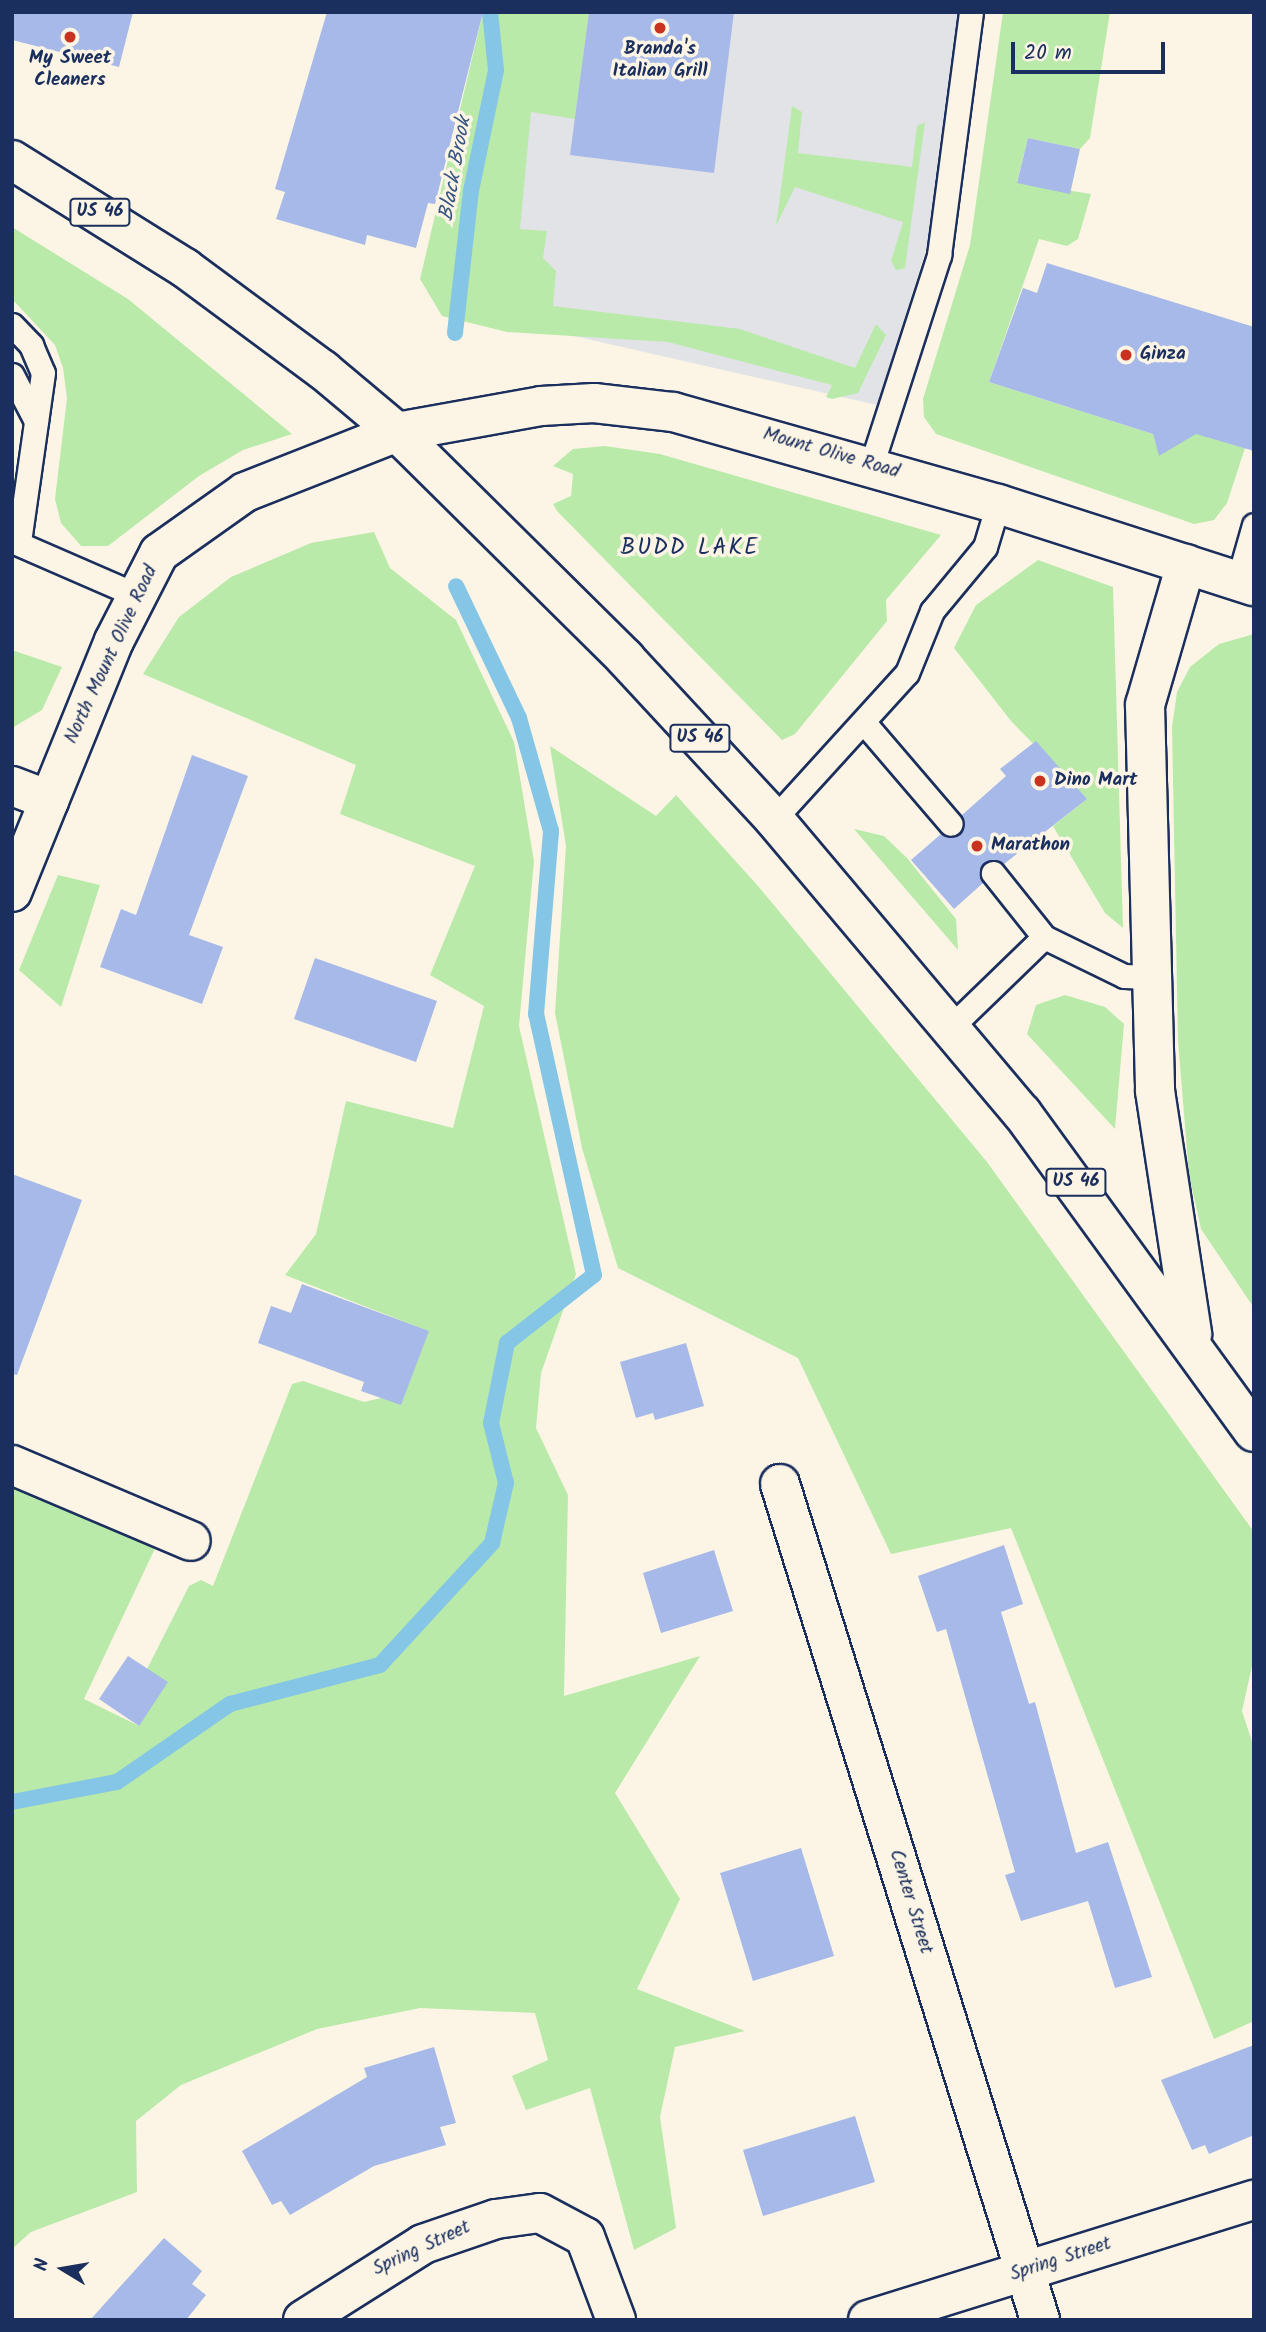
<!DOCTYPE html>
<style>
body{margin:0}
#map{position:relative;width:1266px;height:2332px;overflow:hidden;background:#fcf5e5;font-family:Kalam,sans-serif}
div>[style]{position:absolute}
.built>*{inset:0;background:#e2e3e6}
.green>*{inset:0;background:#b9eaa9}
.stream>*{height:16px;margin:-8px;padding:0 8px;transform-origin:8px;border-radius:8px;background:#85c6e6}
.building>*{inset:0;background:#a6b9e8}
.roads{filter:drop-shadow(2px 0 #1b2f5e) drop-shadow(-2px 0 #1b2f5e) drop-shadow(0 2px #1b2f5e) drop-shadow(0 -2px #1b2f5e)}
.service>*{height:23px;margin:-11.5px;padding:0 11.5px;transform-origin:11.5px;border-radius:11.5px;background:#fcf5e5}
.minor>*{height:38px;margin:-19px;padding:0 19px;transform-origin:19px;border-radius:19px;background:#fcf5e5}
.tertiary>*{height:38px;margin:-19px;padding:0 19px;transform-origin:19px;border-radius:19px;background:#fcf5e5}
.secondary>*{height:38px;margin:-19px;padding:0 19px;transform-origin:19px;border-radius:19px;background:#fcf5e5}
.primary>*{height:38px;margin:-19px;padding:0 19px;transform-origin:19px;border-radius:19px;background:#fcf5e5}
.dots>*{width:19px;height:19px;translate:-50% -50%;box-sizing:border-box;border:4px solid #fcf5e5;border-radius:50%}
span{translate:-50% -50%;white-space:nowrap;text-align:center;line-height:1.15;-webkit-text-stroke:7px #fcf5e5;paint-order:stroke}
.shield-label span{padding:2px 5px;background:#fcf5e5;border:2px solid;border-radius:5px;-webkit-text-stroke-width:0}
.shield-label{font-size:18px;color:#1b2f5e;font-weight:700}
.poi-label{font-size:19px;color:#1b2f5e;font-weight:700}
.left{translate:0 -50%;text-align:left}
.street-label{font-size:19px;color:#1b2f5e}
.water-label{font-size:21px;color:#365580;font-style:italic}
.quarter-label{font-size:23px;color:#1b2f5e;letter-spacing:2px}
.frame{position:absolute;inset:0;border:14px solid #1b2f5e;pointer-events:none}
.north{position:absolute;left:28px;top:2234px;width:70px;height:70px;-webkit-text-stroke:5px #fcf5e5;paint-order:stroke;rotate:281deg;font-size:19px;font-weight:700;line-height:28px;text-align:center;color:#1b2f5e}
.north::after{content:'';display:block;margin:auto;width:24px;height:32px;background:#1b2f5e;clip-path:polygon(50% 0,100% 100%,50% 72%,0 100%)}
.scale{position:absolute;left:1011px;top:42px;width:154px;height:32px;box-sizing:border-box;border:4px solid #1b2f5e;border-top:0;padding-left:9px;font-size:21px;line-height:24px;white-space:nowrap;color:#1b2f5e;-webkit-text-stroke:5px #fcf5e5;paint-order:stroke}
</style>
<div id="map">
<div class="built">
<i style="clip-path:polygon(514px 12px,961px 12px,929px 240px,877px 405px,490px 317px)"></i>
</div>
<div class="green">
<i style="clip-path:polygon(483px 12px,589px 12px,575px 119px,531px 112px,520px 229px,547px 231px,543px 258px,556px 271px,553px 306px,740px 329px,855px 368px,876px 324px,886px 335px,858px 393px,832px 399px,826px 397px,832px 385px,668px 342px,507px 332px,442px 316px,420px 279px)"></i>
<i style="clip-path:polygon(1003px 12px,1110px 12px,1090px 138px,1080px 149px,1028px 138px,1017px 182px,1091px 194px,1078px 239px,1067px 246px,1039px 239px,989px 382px,1153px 434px,1156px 445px,1186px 428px,1245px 448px,1227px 503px,1214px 520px,1194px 524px,936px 434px,924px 417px,923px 399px,970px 245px)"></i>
<i style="clip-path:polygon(792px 106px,802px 112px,798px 153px,889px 164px,912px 167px,917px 126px,925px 122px,905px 268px,896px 270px,891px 261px,903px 222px,795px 187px,776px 226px)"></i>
<i style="clip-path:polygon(12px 227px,128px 299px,292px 434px,243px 450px,199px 476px,108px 546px,81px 546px,61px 523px,55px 499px,67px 398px,63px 368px,55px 345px,12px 299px)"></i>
<i style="clip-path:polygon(605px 446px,660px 454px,941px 535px,886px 600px,887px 621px,795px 734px,782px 740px,557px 511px,553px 504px,571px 496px,573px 474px,553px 466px,573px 449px)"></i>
<i style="clip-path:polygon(374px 532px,390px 568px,456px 620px,514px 742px,534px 861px,519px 1026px,576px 1274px,541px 1373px,536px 1428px,568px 1495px,564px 1696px,700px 1656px,615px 1793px,680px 1899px,637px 1989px,745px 2031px,675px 2047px,660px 2117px,676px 2228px,634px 2250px,590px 2088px,526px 2110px,512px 2076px,548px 2060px,535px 2013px,420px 2008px,317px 2029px,181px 2085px,136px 2121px,137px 2192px,31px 2232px,12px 2249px,12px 1479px,158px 1542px,84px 1699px,139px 1726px,147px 1669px,189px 1586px,201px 1580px,213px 1586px,292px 1384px,303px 1381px,364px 1402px,381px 1398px,428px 1331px,285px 1275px,316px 1234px,346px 1101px,453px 1128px,484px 1006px,430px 975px,475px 866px,340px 814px,356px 765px,143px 674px,179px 617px,231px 577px,311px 543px)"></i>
<i style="clip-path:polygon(1038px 560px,1113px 587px,1123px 928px,1105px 913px,1053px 826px,1087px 799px,1011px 721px,954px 648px,976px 605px)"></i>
<i style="clip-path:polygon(1254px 634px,1254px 1308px,1201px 1229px,1189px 1174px,1178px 1041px,1172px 727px,1177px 692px,1190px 667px,1219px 644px)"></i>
<i style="clip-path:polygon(12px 650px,62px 667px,42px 710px,12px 728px)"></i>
<i style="clip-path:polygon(550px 746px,656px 816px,676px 795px,758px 886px,987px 1162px,1254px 1532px,1254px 1657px,1242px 1711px,1254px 1748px,1254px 2021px,1214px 2039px,1011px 1528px,891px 1554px,798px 1358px,618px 1268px,582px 1148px,555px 1013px,566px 846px)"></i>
<i style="clip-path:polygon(854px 829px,884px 836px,907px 858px,956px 919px,958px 950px)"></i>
<i style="clip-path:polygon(58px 875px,100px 885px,61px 1007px,19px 970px)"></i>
<i style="clip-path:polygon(1065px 995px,1105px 1007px,1124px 1024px,1115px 1129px,1027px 1034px,1036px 1005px)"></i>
</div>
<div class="stream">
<i style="left:455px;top:333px;width:143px;rotate:-83.6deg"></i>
<i style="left:471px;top:191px;width:124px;rotate:-78.3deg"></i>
<i style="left:496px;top:70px;width:58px;rotate:-95.9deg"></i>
<i style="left:12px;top:1802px;width:107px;rotate:-10.8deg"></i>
<i style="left:117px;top:1782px;width:137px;rotate:-34.6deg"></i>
<i style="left:230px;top:1704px;width:155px;rotate:-14.6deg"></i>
<i style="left:380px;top:1665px;width:166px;rotate:-47.4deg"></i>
<i style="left:492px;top:1543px;width:62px;rotate:-76.9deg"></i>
<i style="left:506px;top:1483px;width:62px;rotate:-104deg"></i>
<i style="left:491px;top:1423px;width:82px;rotate:-78.7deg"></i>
<i style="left:507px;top:1343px;width:110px;rotate:-38deg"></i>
<i style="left:594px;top:1275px;width:267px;rotate:-102.5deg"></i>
<i style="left:536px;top:1014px;width:184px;rotate:-85.3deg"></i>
<i style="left:551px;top:831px;width:117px;rotate:-105.8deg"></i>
<i style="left:519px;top:718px;width:146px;rotate:-115.5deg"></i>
</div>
<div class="building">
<i style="clip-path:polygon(12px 12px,133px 12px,119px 67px,12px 40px)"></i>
<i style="clip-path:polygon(327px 12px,483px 12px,435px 204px,428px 203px,416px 248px,367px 235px,365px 245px,276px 219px,285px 192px,275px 189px)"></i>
<i style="clip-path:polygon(589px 12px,734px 12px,714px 173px,570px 155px)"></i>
<i style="clip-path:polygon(1028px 138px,1080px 149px,1070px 194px,1017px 183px)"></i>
<i style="clip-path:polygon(1047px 263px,1254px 327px,1254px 451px,1196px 434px,1159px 456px,1153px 434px,989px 382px,1023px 288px,1037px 293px)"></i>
<i style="clip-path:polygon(1036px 741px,1087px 799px,1004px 864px,984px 863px,983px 883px,954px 909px,911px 860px,941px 834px,961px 834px,962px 815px,1006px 776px,1000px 769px)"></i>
<i style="clip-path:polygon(192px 755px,248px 776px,189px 935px,223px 947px,202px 1004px,100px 967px,121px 909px,136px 915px)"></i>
<i style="clip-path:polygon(315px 958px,437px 1001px,416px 1062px,294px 1019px)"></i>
<i style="clip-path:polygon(12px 1174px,82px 1200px,17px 1375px,12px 1374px)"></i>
<i style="clip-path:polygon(302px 1284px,429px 1331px,401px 1405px,361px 1391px,364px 1382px,258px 1343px,271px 1306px,291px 1313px)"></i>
<i style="clip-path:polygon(686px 1343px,704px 1406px,655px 1420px,653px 1413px,636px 1418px,620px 1362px)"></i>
<i style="clip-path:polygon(1004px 1545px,1023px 1604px,1001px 1612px,1029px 1704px,1035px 1702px,1076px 1853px,1108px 1842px,1152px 1977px,1115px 1988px,1088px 1901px,1021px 1921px,1005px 1875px,1015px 1872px,946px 1629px,937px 1632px,918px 1576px)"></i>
<i style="clip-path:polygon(714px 1550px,733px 1611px,661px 1633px,643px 1573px)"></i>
<i style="clip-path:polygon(128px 1656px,168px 1682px,139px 1726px,99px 1699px)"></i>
<i style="clip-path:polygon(801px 1848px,834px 1956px,753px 1981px,720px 1873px)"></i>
<i style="clip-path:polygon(1254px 2045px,1254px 2135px,1209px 2154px,1205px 2145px,1192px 2150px,1161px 2080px)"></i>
<i style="clip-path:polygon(434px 2047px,456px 2123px,440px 2127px,446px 2145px,374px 2166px,290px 2215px,281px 2201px,272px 2205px,242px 2151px,367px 2077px,364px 2068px)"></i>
<i style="clip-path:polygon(855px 2116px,875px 2182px,763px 2216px,743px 2150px)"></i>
<i style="clip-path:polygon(164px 2238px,202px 2271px,192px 2284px,206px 2295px,186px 2320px,90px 2320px)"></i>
</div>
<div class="roads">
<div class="service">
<i style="left:12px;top:325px;width:28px;rotate:46deg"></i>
<i style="left:31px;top:345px;width:30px;rotate:67deg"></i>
<i style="left:43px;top:373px;width:171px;rotate:98.1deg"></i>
<i style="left:12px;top:375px;width:52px;rotate:62.4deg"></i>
<i style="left:871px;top:466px;width:222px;rotate:-72.1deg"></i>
<i style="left:939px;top:255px;width:245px;rotate:-82.5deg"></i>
<i style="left:12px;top:541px;width:135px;rotate:23.5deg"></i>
<i style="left:1238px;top:581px;width:58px;rotate:-74.1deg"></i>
<i style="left:866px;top:725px;width:130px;rotate:49.4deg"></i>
<i style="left:774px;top:819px;width:197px;rotate:-47.7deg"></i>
<i style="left:907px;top:673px;width:67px;rotate:-68deg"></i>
<i style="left:932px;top:611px;width:83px;rotate:-50.4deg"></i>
<i style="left:985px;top:547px;width:45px;rotate:-73.2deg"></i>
<i style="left:1044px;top:937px;width:89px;rotate:26deg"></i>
<i style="left:1124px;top:976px;width:27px;rotate:2deg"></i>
<i style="left:951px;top:1027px;width:129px;rotate:-44.1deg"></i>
<i style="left:1044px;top:937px;width:82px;rotate:-128.6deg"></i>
</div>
<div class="minor">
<i style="left:12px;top:786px;width:40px;rotate:21deg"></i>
<i style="left:12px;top:1465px;width:194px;rotate:23deg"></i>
<i style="left:780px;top:1484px;width:875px;rotate:72.72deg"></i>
<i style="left:303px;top:2320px;width:142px;rotate:-32.3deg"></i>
<i style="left:423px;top:2244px;width:77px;rotate:-18.9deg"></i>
<i style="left:496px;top:2219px;width:44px;rotate:-7.8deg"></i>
<i style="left:540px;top:2213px;width:51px;rotate:28.1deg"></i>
<i style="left:585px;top:2237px;width:89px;rotate:69.5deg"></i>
<i style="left:868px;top:2320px;width:404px;rotate:-17.3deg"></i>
</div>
<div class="tertiary">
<i style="left:12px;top:892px;width:271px;rotate:-67.9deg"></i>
<i style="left:114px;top:641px;width:99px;rotate:-62.9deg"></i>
<i style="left:159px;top:553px;width:105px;rotate:-35.3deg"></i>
<i style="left:245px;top:492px;width:163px;rotate:-21.5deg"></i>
</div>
<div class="secondary">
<i style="left:397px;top:432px;width:146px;rotate:-10.2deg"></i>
<i style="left:541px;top:406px;width:53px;rotate:-3.2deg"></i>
<i style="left:594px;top:403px;width:80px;rotate:6.5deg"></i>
<i style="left:673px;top:412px;width:338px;rotate:15.8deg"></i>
<i style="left:998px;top:504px;width:269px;rotate:17.8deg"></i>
</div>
<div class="primary">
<i style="left:12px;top:160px;width:204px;rotate:32deg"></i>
<i style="left:185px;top:268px;width:172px;rotate:36.5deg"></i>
<i style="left:323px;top:370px;width:97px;rotate:40deg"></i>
<i style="left:397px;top:432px;width:321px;rotate:44.7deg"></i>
<i style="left:625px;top:658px;width:219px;rotate:47.2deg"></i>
<i style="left:774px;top:819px;width:385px;rotate:49.9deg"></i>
<i style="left:1022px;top:1113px;width:394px;rotate:54deg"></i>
<i style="left:1186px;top:564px;width:147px;rotate:106.2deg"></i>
<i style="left:1145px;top:705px;width:386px;rotate:88.5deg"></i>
<i style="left:1155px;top:1091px;width:246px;rotate:81.3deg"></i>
</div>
</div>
<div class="dots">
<i style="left:660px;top:28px;background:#c8321e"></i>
<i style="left:70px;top:37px;background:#c8321e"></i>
<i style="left:1126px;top:355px;background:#c8321e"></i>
<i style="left:1040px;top:781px;background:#c8321e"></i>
<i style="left:977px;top:846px;background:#c8321e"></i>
</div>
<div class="shield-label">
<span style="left:100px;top:212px">US 46</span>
<span style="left:700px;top:738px">US 46</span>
<span style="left:1076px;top:1182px">US 46</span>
</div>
<div class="poi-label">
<span style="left:660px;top:61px">Branda's<br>Italian Grill</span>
<span style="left:70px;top:70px">My Sweet<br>Cleaners</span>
<span class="left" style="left:1140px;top:355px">Ginza</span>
<span class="left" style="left:1054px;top:781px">Dino Mart</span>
<span class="left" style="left:991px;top:846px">Marathon</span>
</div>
<div class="street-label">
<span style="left:831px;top:454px;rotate:16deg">Mount Olive Road</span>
<span style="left:112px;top:655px;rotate:-65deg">North Mount Olive Road</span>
<span style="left:910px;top:1902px;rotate:73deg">Center Street</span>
<span style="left:422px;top:2249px;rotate:-25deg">Spring Street</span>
<span style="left:1061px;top:2260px;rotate:-18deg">Spring Street</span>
</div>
<div class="water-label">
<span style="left:456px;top:169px;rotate:-80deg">Black Brook</span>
</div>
<div class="quarter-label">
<span style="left:690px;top:548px">BUDD LAKE</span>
</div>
<div class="frame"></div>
<div class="north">N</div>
<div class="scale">20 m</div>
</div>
